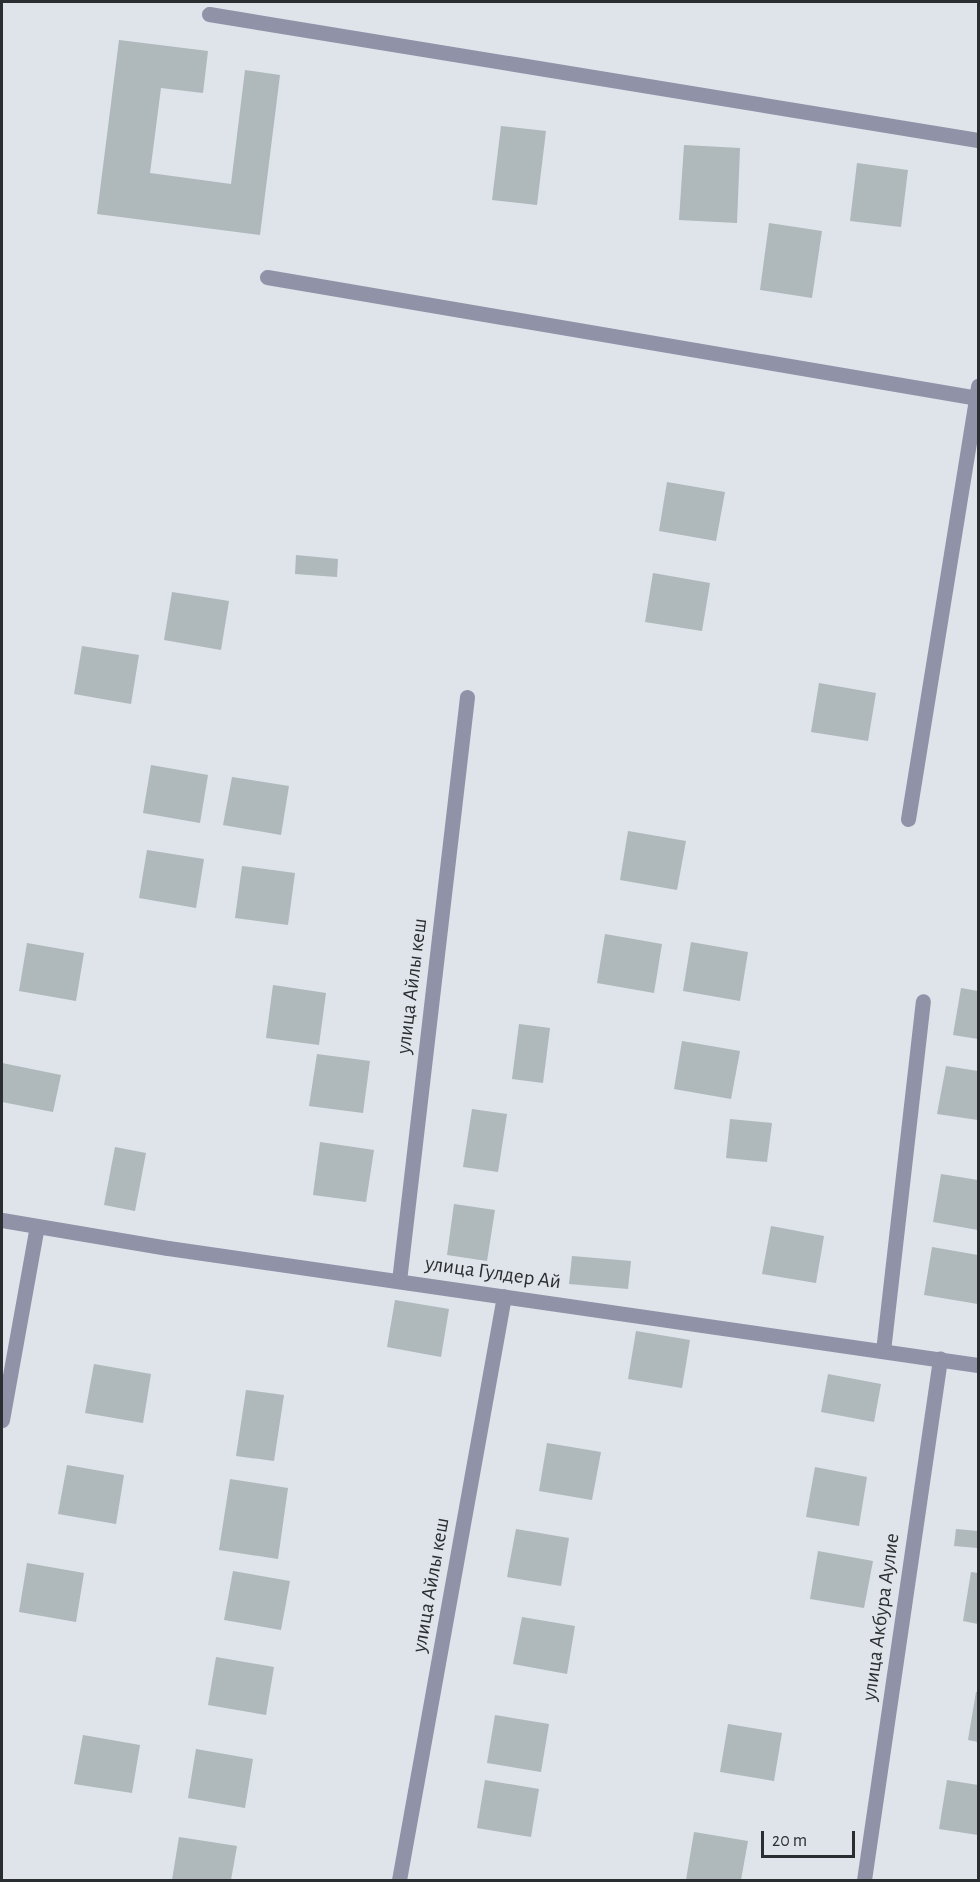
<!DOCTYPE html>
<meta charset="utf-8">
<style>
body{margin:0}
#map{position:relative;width:980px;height:1882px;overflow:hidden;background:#dee4ea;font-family:"Alegreya Sans",sans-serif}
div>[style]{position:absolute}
.building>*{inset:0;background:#afb8bb}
.street>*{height:15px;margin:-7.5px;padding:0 7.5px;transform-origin:7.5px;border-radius:7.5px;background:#9092a8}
span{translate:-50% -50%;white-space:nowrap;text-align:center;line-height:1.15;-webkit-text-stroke:6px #dee4ea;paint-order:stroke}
.street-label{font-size:21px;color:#2b2e30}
.frame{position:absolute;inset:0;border:3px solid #2b2e30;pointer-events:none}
.scale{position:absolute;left:761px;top:1831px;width:94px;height:27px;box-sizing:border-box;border:3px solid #2b2e30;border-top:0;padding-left:8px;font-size:18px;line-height:21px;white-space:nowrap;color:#2b2e30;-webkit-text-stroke:4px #dee4ea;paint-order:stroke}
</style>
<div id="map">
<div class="building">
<i style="clip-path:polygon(119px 40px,208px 51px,203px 93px,161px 88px,150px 173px,231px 184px,245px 70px,280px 75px,260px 235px,97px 214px)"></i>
<i style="clip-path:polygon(501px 126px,546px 131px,537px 205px,492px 200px)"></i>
<i style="clip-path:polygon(684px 145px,740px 148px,737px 223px,679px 220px)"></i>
<i style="clip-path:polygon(857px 163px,908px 170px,901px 227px,850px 221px)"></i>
<i style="clip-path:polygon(769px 223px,822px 231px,812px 298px,760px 290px)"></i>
<i style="clip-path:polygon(667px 482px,725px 492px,716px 541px,659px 531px)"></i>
<i style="clip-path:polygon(296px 555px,338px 559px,337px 577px,295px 574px)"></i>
<i style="clip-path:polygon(653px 573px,710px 583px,702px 631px,645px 622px)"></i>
<i style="clip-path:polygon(172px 592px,229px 601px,221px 650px,164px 640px)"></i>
<i style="clip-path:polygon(82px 646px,139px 655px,131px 704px,74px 694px)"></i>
<i style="clip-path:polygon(819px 683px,876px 693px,868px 741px,811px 732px)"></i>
<i style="clip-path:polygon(151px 765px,208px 775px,200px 823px,143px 813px)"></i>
<i style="clip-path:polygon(232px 777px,289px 786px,281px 835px,223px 825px)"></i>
<i style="clip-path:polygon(628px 831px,686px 841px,677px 890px,620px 880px)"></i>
<i style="clip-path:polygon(147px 850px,204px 859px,196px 908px,139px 898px)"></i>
<i style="clip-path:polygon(242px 866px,295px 873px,288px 925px,235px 918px)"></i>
<i style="clip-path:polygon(605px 934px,662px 944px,654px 993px,597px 983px)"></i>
<i style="clip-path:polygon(691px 942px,748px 952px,740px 1001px,683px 991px)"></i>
<i style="clip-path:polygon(27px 943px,84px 953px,76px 1001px,19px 991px)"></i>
<i style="clip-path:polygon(273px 985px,326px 993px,319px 1045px,266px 1038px)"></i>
<i style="clip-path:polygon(961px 988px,978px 991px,978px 1039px,953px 1035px)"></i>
<i style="clip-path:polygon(519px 1024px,550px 1028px,543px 1083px,512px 1079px)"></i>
<i style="clip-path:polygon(682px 1041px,740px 1051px,731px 1099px,674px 1089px)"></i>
<i style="clip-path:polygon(317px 1054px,370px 1061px,363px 1113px,309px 1106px)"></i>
<i style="clip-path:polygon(2px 1063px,61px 1075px,53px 1112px,2px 1102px)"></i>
<i style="clip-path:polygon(946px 1066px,978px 1071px,978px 1120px,937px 1114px)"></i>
<i style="clip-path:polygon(472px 1109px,507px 1114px,498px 1172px,463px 1167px)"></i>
<i style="clip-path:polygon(730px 1119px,772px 1123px,767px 1162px,726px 1158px)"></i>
<i style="clip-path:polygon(320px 1142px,374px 1150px,366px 1202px,313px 1195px)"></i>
<i style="clip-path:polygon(115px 1147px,146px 1153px,135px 1211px,104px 1205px)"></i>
<i style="clip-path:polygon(941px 1174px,978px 1180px,978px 1230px,933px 1222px)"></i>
<i style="clip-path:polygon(454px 1204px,495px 1210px,487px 1261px,447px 1255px)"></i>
<i style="clip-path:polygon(771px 1226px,824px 1236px,816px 1283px,762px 1274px)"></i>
<i style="clip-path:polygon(932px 1247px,978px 1255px,978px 1304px,924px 1295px)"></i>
<i style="clip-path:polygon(572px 1256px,631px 1261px,628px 1289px,569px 1284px)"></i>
<i style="clip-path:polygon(395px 1300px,449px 1309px,441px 1357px,387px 1347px)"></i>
<i style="clip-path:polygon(636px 1331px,690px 1340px,682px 1388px,628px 1379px)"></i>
<i style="clip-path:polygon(94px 1364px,151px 1374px,143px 1423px,85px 1413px)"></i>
<i style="clip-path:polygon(828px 1374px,881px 1384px,874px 1422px,821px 1412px)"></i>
<i style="clip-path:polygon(246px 1390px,284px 1395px,274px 1461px,236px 1456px)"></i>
<i style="clip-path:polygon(547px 1443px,601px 1452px,592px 1500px,539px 1491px)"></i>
<i style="clip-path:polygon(67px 1465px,124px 1475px,116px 1524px,58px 1514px)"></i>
<i style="clip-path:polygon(815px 1467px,867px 1477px,859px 1526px,806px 1517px)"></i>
<i style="clip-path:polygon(230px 1479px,288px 1488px,278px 1559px,219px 1550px)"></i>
<i style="clip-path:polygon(516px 1529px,569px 1538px,561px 1586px,507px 1577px)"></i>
<i style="clip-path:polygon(956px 1529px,978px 1531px,978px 1548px,954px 1546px)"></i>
<i style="clip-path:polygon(818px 1551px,873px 1561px,864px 1608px,810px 1599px)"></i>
<i style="clip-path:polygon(27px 1563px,84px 1573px,76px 1622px,19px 1612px)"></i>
<i style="clip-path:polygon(233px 1571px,290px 1581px,281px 1630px,224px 1620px)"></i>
<i style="clip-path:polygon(971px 1572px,978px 1573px,978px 1624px,963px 1621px)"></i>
<i style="clip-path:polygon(522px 1617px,575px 1626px,567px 1674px,513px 1664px)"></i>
<i style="clip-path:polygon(216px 1657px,274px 1667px,266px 1715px,208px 1705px)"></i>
<i style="clip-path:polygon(976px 1692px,978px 1692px,978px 1742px,968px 1740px)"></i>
<i style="clip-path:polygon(495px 1715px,549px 1724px,541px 1772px,487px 1763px)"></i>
<i style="clip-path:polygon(728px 1724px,782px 1733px,774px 1781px,720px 1772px)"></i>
<i style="clip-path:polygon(83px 1735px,140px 1745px,132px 1793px,74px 1784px)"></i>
<i style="clip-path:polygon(196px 1749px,253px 1759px,245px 1808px,188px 1798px)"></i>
<i style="clip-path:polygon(485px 1780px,539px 1789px,531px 1837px,477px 1828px)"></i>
<i style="clip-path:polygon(947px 1780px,978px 1785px,978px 1835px,939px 1829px)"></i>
<i style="clip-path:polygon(694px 1832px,748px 1841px,741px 1880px,686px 1880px)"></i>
<i style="clip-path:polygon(179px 1837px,237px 1846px,231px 1880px,172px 1880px)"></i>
</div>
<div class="street">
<i style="left:209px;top:14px;width:779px;rotate:9.31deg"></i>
<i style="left:267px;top:277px;width:721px;rotate:9.66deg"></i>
<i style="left:908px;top:819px;width:439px;rotate:-80.8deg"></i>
<i style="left:2px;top:1220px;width:168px;rotate:9.6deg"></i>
<i style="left:168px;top:1248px;width:818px;rotate:8.22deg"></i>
<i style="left:399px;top:1281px;width:588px;rotate:-83.36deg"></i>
<i style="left:883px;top:1351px;width:352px;rotate:-83.5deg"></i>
<i style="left:2px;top:1420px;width:197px;rotate:-79.8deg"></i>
<i style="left:399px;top:1880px;width:593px;rotate:-79.81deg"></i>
<i style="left:864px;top:1880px;width:527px;rotate:-81.7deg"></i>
</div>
<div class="street-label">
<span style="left:412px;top:986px;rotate:-83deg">улица Айлы кеш</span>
<span style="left:493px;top:1273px;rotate:8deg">улица Гулдер Ай</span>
<span style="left:431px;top:1585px;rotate:-80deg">улица Айлы кеш</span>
<span style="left:881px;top:1617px;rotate:-82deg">улица Акбура Аулие</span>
</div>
<div class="frame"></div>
<div class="scale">20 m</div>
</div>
